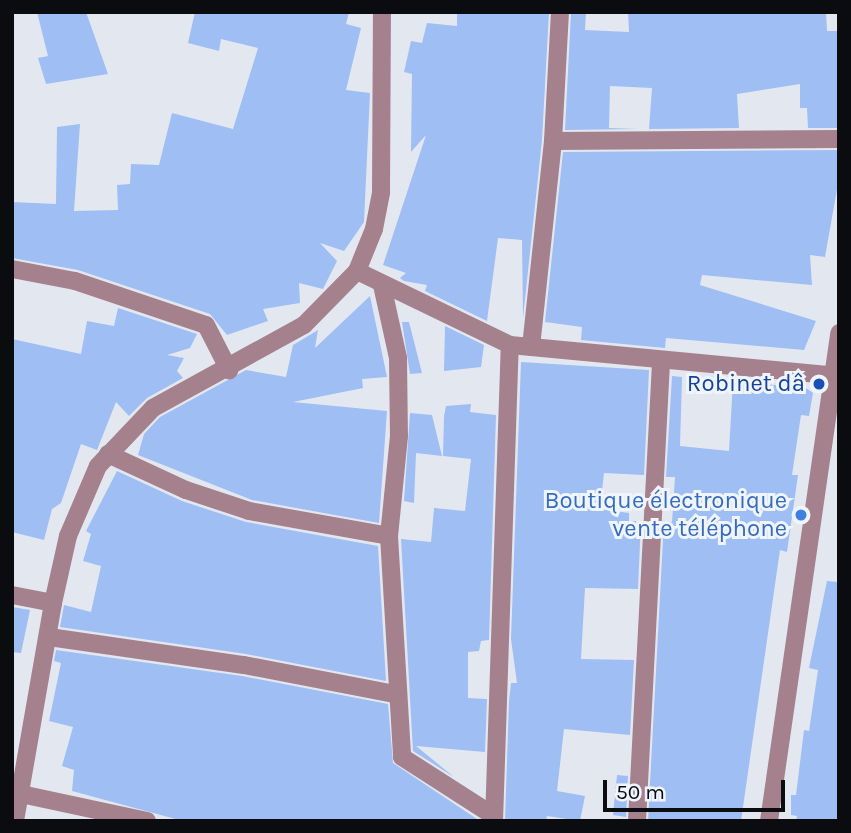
<!DOCTYPE html>
<meta charset="utf-8">
<style>
body{margin:0}
#map{position:relative;width:851px;height:833px;overflow:hidden;background:#e3e8f0;font-family:Karla,sans-serif}
div>[style]{position:absolute}
.building>*{inset:0;background:#9fbef4}
.minor>*{height:18px;margin:-9px;padding:0 9px;transform-origin:9px;border-radius:9px;background:#a5818d}
.tertiary>*{height:18px;margin:-9px;padding:0 9px;transform-origin:9px;border-radius:9px;background:#a5818d}
.dots>*{width:19px;height:19px;translate:-50% -50%;box-sizing:border-box;border:4px solid #f0f5fd;border-radius:50%}
span{translate:-50% -50%;white-space:nowrap;text-align:center;line-height:1.15;-webkit-text-stroke:6px #f0f5fd;paint-order:stroke}
.transit-label{font-size:24px;color:#164399}
.right{translate:-100% -50%;text-align:right}
.shop-label{font-size:24px;color:#366cbe}
.frame{position:absolute;inset:0;border:14px solid #0b0c0f;pointer-events:none}
.scale{position:absolute;left:603px;top:780px;width:182px;height:32px;box-sizing:border-box;border:4px solid #0b0c0f;border-top:0;padding-left:9px;font-size:21px;line-height:24px;white-space:nowrap;color:#0b0c0f;-webkit-text-stroke:5px #f0f5fd;paint-order:stroke}
</style>
<div id="map">
<div class="building">
<i style="clip-path:polygon(37px 12px,86px 12px,108px 74px,46px 84px,38px 58px,48px 56px)"></i>
<i style="clip-path:polygon(195px 12px,349px 12px,346px 24px,361px 28px,346px 90px,370px 93px,364px 222px,344px 251px,320px 243px,337px 261px,323px 289px,299px 283px,300px 303px,263px 309px,268px 321px,227px 335px,210px 314px,78px 270px,12px 258px,12px 202px,56px 204px,57px 127px,80px 124px,74px 211px,118px 210px,117px 185px,130px 184px,131px 164px,159px 165px,172px 113px,233px 129px,258px 48px,221px 39px,219px 51px,188px 43px)"></i>
<i style="clip-path:polygon(457px 12px,549px 12px,542px 140px,523px 318px,522px 240px,498px 238px,487px 321px,425px 291px,427px 285px,404px 281px,400px 278px,406px 273px,383px 265px,426px 135px,411px 152px,412px 74px,404px 72px,411px 41px,422px 43px,427px 23px,457px 26px)"></i>
<i style="clip-path:polygon(571px 12px,586px 12px,585px 30px,629px 32px,628px 12px,826px 12px,827px 31px,839px 31px,839px 128px,808px 128px,807px 108px,800px 108px,800px 84px,737px 94px,739px 128px,649px 129px,652px 88px,610px 86px,609px 128px,638px 129px,565px 130px)"></i>
<i style="clip-path:polygon(839px 150px,839px 178px,825px 257px,810px 255px,812px 285px,702px 275px,700px 285px,816px 321px,804px 350px,666px 338px,665px 348px,581px 340px,582px 327px,545px 322px,563px 152px)"></i>
<i style="clip-path:polygon(370px 296px,387px 377px,362px 379px,363px 388px,293px 402px,387px 411px,379px 523px,252px 500px,138px 455px,144px 434px,160px 417px,246px 370px,286px 377px,293px 345px,318px 330px,315px 348px)"></i>
<i style="clip-path:polygon(118px 308px,197px 334px,190px 348px,167px 355px,184px 358px,177px 371px,183px 378px,147px 398px,129px 416px,116px 402px,97px 450px,81px 444px,61px 503px,52px 509px,44px 540px,12px 532px,12px 339px,81px 354px,87px 321px,114px 326px)"></i>
<i style="clip-path:polygon(402px 322px,409px 322px,422px 373px,410px 374px)"></i>
<i style="clip-path:polygon(445px 326px,484px 345px,481px 367px,444px 371px)"></i>
<i style="clip-path:polygon(521px 362px,649px 370px,644px 475px,604px 473px,600px 509px,629px 513px,629px 521px,641px 521px,638px 589px,585px 588px,581px 659px,634px 660px,630px 735px,564px 729px,557px 791px,585px 796px,580px 821px,547px 816px,546px 821px,505px 821px,509px 701px,511px 683px,517px 683px,511px 639px)"></i>
<i style="clip-path:polygon(672px 376px,682px 377px,680px 446px,729px 451px,733px 381px,806px 388px,813px 393px,809px 416px,801px 415px,792px 475px,798px 475px,787px 552px,780px 550px,741px 821px,648px 821px,664px 521px,672px 522px,675px 477px,666px 477px)"></i>
<i style="clip-path:polygon(471px 404px,470px 412px,496px 415px,489px 640px,481px 641px,479px 651px,468px 652px,468px 698px,487px 699px,485px 752px,416px 746px,454px 777px,413px 751px,401px 539px,431px 542px,434px 508px,465px 511px,471px 459px,443px 456px,444px 416px,446px 406px)"></i>
<i style="clip-path:polygon(410px 413px,432px 415px,442px 456px,416px 453px,414px 503px,404px 501px)"></i>
<i style="clip-path:polygon(117px 471px,182px 501px,246px 522px,378px 546px,386px 681px,246px 654px,60px 627px,64px 605px,91px 612px,101px 566px,83px 561px,91px 534px,86px 531px)"></i>
<i style="clip-path:polygon(827px 581px,839px 582px,839px 821px,796px 821px,797px 816px,791px 815px,791px 795px,796px 795px,804px 730px,809px 731px,813px 704px,818px 670px,809px 668px)"></i>
<i style="clip-path:polygon(12px 607px,30px 610px,21px 653px,12px 652px)"></i>
<i style="clip-path:polygon(56px 650px,242px 676px,388px 704px,393px 763px,480px 821px,183px 821px,72px 791px,74px 770px,62px 766px,73px 727px,49px 721px,61px 663px,54px 661px)"></i>
<i style="clip-path:polygon(617px 775px,628px 776px,626px 817px,613px 815px)"></i>
</div>
<div class="minor">
<i style="left:553px;top:141px;width:286px;rotate:-0.4deg"></i>
<i style="left:12px;top:269px;width:64px;rotate:10.8deg"></i>
<i style="left:75px;top:281px;width:138px;rotate:18.6deg"></i>
<i style="left:206px;top:325px;width:51px;rotate:62.9deg"></i>
<i style="left:357px;top:271px;width:170px;rotate:25.8deg"></i>
<i style="left:510px;top:345px;width:330px;rotate:5.4deg"></i>
<i style="left:382px;top:285px;width:75px;rotate:77.6deg"></i>
<i style="left:398px;top:358px;width:78px;rotate:89.3deg"></i>
<i style="left:399px;top:436px;width:100px;rotate:95.7deg"></i>
<i style="left:389px;top:536px;width:221px;rotate:86.6deg"></i>
<i style="left:402px;top:757px;width:109px;rotate:32.7deg"></i>
<i style="left:531px;top:347px;width:207px;rotate:-83.9deg"></i>
<i style="left:553px;top:141px;width:129px;rotate:-86.9deg"></i>
<i style="left:108px;top:454px;width:86px;rotate:24.8deg"></i>
<i style="left:186px;top:490px;width:66px;rotate:18.4deg"></i>
<i style="left:249px;top:511px;width:142px;rotate:10.1deg"></i>
<i style="left:12px;top:595px;width:42px;rotate:11deg"></i>
<i style="left:49px;top:637px;width:197px;rotate:8.2deg"></i>
<i style="left:244px;top:665px;width:154px;rotate:10.9deg"></i>
<i style="left:21px;top:794px;width:129px;rotate:12.1deg"></i>
<i style="left:15px;top:821px;width:221px;rotate:-80.1deg"></i>
<i style="left:53px;top:603px;width:69px;rotate:-77.4deg"></i>
<i style="left:68px;top:536px;width:76px;rotate:-66.8deg"></i>
<i style="left:98px;top:466px;width:80px;rotate:-46.5deg"></i>
<i style="left:153px;top:408px;width:172px;rotate:-28.8deg"></i>
<i style="left:304px;top:325px;width:76px;rotate:-45.5deg"></i>
<i style="left:357px;top:271px;width:45px;rotate:-68deg"></i>
<i style="left:374px;top:229px;width:38px;rotate:-79deg"></i>
<i style="left:381px;top:192px;width:180px;rotate:-89.7deg"></i>
<i style="left:494px;top:821px;width:476px;rotate:-88.1deg"></i>
<i style="left:637px;top:821px;width:461px;rotate:-87deg"></i>
</div>
<div class="tertiary">
<i style="left:769px;top:821px;width:493px;rotate:-81.8deg"></i>
</div>
<div class="dots">
<i style="left:819px;top:384px;background:#1a4fb4"></i>
<i style="left:801px;top:515px;background:#3f7fe0"></i>
</div>
<div class="transit-label">
<span class="right" style="left:805px;top:384px">Robinet dâ</span>
</div>
<div class="shop-label">
<span class="right" style="left:787px;top:515px">Boutique électronique<br>vente téléphone</span>
</div>
<div class="frame"></div>
<div class="scale">50 m</div>
</div>
